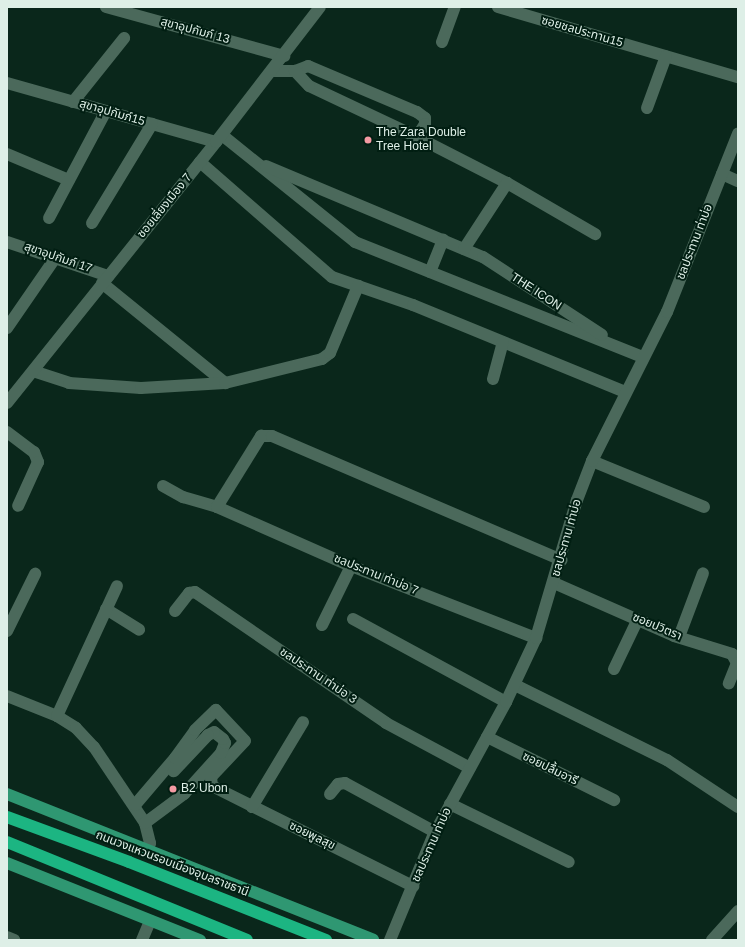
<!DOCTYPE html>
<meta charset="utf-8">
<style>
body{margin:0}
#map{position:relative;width:745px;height:947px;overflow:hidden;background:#0a271b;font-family:Helvetica,"Noto Sans Thai",sans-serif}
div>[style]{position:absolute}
.minor>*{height:12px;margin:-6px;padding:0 6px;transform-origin:6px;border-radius:6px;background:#4b695b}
.major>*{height:12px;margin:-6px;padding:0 6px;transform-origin:6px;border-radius:6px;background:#2f9772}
.highway>*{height:12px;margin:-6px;padding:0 6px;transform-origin:6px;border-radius:6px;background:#1cb582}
.dots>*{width:11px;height:11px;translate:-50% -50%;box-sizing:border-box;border:2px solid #011e12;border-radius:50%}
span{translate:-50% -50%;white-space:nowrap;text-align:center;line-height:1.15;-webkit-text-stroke:4px #011e12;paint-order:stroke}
.street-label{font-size:12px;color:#deefe7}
.poi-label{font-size:12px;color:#deefe7}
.left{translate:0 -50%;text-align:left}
.frame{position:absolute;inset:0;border:8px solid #deefe7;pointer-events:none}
</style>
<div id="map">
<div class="minor">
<i style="left:106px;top:7px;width:185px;rotate:15.4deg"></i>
<i style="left:498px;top:7px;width:250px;rotate:16.3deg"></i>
<i style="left:442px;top:42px;width:37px;rotate:-70deg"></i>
<i style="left:272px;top:71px;width:23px"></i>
<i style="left:295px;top:71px;width:14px;rotate:-21deg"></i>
<i style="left:308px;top:66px;width:118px;rotate:22.9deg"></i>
<i style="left:417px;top:112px;width:10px;rotate:37deg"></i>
<i style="left:425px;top:118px;width:6px;rotate:90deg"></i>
<i style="left:425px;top:124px;width:15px;rotate:122deg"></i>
<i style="left:417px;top:137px;width:119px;rotate:-154.7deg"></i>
<i style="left:309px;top:86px;width:21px;rotate:-133deg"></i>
<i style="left:7px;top:83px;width:217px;rotate:15.8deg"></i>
<i style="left:73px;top:102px;width:82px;rotate:-51.4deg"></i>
<i style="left:647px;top:108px;width:55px;rotate:-69.9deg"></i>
<i style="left:222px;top:135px;width:171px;rotate:38.8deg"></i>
<i style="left:355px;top:242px;width:310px;rotate:21.8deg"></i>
<i style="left:417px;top:137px;width:101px;rotate:27.1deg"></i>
<i style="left:507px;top:183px;width:102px;rotate:30.1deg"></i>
<i style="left:7px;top:154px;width:67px;rotate:22.8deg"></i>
<i style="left:200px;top:162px;width:175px;rotate:41.1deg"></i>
<i style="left:332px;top:277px;width:86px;rotate:19.1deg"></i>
<i style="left:413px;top:305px;width:229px;rotate:22.3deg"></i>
<i style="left:266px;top:166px;width:235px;rotate:22.8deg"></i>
<i style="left:483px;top:257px;width:142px;rotate:33.2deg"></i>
<i style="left:722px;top:174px;width:17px;rotate:24deg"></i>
<i style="left:49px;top:218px;width:121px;rotate:-62deg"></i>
<i style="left:92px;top:223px;width:116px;rotate:-58.8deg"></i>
<i style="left:7px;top:242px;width:107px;rotate:18.6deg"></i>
<i style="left:464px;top:249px;width:79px;rotate:-56.9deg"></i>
<i style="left:430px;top:272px;width:35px;rotate:-68deg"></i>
<i style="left:102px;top:283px;width:159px;rotate:39.1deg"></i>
<i style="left:7px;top:328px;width:86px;rotate:-55.4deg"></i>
<i style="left:33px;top:371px;width:38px;rotate:18deg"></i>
<i style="left:69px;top:383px;width:72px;rotate:4deg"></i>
<i style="left:141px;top:388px;width:84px;rotate:-3.4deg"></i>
<i style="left:225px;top:383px;width:100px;rotate:-13.9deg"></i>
<i style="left:322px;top:359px;width:10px;rotate:-37deg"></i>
<i style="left:330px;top:353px;width:73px;rotate:-67.3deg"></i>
<i style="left:493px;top:379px;width:38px;rotate:-75deg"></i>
<i style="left:7px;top:403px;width:334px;rotate:-51.3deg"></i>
<i style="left:216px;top:142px;width:170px;rotate:-52.4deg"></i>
<i style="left:7px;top:432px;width:34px;rotate:37deg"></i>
<i style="left:34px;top:452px;width:11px;rotate:68deg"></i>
<i style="left:38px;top:462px;width:48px;rotate:114.4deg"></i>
<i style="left:592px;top:461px;width:121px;rotate:22.3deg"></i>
<i style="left:163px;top:486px;width:23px;rotate:29deg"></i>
<i style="left:183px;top:497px;width:35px;rotate:16deg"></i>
<i style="left:217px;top:507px;width:146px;rotate:23.8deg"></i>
<i style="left:351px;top:566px;width:199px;rotate:21.3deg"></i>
<i style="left:217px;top:507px;width:84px;rotate:-58.2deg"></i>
<i style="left:261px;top:436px;width:11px"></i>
<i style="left:272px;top:436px;width:315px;rotate:23.2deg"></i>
<i style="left:554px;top:583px;width:131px;rotate:23.8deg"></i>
<i style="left:674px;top:636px;width:61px;rotate:17.2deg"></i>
<i style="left:732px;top:654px;width:10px;rotate:61deg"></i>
<i style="left:737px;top:663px;width:22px;rotate:112deg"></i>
<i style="left:106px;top:609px;width:39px;rotate:32deg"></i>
<i style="left:175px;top:611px;width:23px;rotate:-52deg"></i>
<i style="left:189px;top:593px;width:6px;rotate:-9deg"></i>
<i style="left:195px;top:592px;width:232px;rotate:34.4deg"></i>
<i style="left:386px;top:723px;width:95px;rotate:28.2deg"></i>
<i style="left:353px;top:619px;width:174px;rotate:28.5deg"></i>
<i style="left:322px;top:625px;width:66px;rotate:-63.8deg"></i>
<i style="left:7px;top:631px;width:64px;rotate:-63.8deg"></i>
<i style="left:679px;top:637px;width:68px;rotate:-69.4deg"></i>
<i style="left:614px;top:669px;width:55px;rotate:-64.4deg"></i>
<i style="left:515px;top:685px;width:169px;rotate:26.3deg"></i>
<i style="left:667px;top:760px;width:85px;rotate:33.5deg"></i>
<i style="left:7px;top:696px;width:54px;rotate:21.8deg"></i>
<i style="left:57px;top:716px;width:22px;rotate:32deg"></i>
<i style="left:76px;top:728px;width:26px;rotate:47deg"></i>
<i style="left:94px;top:747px;width:92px;rotate:56.1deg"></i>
<i style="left:145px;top:823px;width:21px;rotate:76deg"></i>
<i style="left:150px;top:843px;width:8px;rotate:120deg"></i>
<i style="left:57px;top:716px;width:143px;rotate:-65.2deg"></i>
<i style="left:487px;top:737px;width:142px;rotate:26.4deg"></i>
<i style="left:330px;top:794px;width:13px;rotate:-51deg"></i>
<i style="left:338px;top:784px;width:7px;rotate:-8deg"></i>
<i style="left:345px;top:783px;width:102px;rotate:28.6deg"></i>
<i style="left:450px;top:804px;width:132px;rotate:26deg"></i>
<i style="left:135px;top:805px;width:62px;rotate:-49.6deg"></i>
<i style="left:175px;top:758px;width:34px;rotate:-54deg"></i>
<i style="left:195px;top:730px;width:29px;rotate:-44deg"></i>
<i style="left:216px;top:710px;width:42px;rotate:46.9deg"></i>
<i style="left:245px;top:741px;width:50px;rotate:133.4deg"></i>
<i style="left:211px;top:777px;width:9px;rotate:84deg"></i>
<i style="left:212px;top:786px;width:225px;rotate:26.5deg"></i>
<i style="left:252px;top:807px;width:99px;rotate:-59deg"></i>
<i style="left:145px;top:823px;width:49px;rotate:-36.6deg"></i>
<i style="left:184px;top:794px;width:55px;rotate:-47.9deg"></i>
<i style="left:221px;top:753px;width:11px;rotate:-68deg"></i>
<i style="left:225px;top:743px;width:4px;rotate:-117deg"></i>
<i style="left:223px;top:739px;width:11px;rotate:-142deg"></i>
<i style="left:214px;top:732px;width:7px;rotate:153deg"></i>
<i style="left:208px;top:735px;width:50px;rotate:133.4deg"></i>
<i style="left:7px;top:937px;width:8px;rotate:23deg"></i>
<i style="left:142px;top:940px;width:21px;rotate:-67deg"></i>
<i style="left:390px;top:940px;width:113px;rotate:-67.5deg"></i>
<i style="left:433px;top:836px;width:153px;rotate:-61.4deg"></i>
<i style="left:506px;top:702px;width:71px;rotate:-64.9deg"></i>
<i style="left:536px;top:638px;width:144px;rotate:-73.5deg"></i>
<i style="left:577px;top:500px;width:42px;rotate:-69deg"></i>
<i style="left:592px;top:461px;width:167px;rotate:-63.3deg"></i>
<i style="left:667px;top:312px;width:192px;rotate:-68.3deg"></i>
<i style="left:712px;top:940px;width:39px;rotate:-48deg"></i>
</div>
<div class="major">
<i style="left:7px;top:794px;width:394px;rotate:21.7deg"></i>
<i style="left:7px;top:863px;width:208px;rotate:21.8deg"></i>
</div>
<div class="highway">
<i style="left:7px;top:817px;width:130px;rotate:20.2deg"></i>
<i style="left:129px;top:862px;width:212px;rotate:21.6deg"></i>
<i style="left:7px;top:842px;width:259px;rotate:22.2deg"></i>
</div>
<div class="dots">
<i style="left:368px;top:140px;background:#f49aa3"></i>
<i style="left:173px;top:789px;background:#f49aa3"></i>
</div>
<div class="street-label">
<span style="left:195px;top:31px;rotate:15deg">สุขาอุปกัมภ์ 13</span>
<span style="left:582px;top:32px;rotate:16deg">ซอยชลประทาน15</span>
<span style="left:112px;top:113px;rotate:16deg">สุขาอุปกัมภ์15</span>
<span style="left:165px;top:206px;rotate:-51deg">ซอยเลี่ยงเมือง 7</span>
<span style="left:695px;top:242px;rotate:-69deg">ชลประทาน ท่าบ่อ</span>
<span style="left:58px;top:258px;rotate:19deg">สุขาอุปกัมภ์ 17</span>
<span style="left:536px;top:292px;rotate:33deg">THE ICON</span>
<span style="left:567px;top:538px;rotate:-74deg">ชลประทาน ท่าบ่อ</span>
<span style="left:376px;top:575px;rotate:22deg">ชลประทาน ท่าบ่อ 7</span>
<span style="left:657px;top:627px;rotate:23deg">ซอยปวิตรา</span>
<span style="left:318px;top:676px;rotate:34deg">ชลประทาน ท่าบ่อ 3</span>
<span style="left:550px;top:769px;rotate:26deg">ซอยปลื้มอารี</span>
<span style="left:312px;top:836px;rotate:26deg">ซอยพูลสุข</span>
<span style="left:432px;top:845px;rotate:-66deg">ชลประทาน ท่าบ่อ</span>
<span style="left:172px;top:864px;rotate:21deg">ถนนวงแหวนรอบเมืองอุบลราชธานี</span>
</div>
<div class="poi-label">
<span class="left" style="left:376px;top:140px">The Zara Double<br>Tree Hotel</span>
<span class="left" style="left:181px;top:789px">B2 Ubon</span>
</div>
<div class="frame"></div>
</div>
